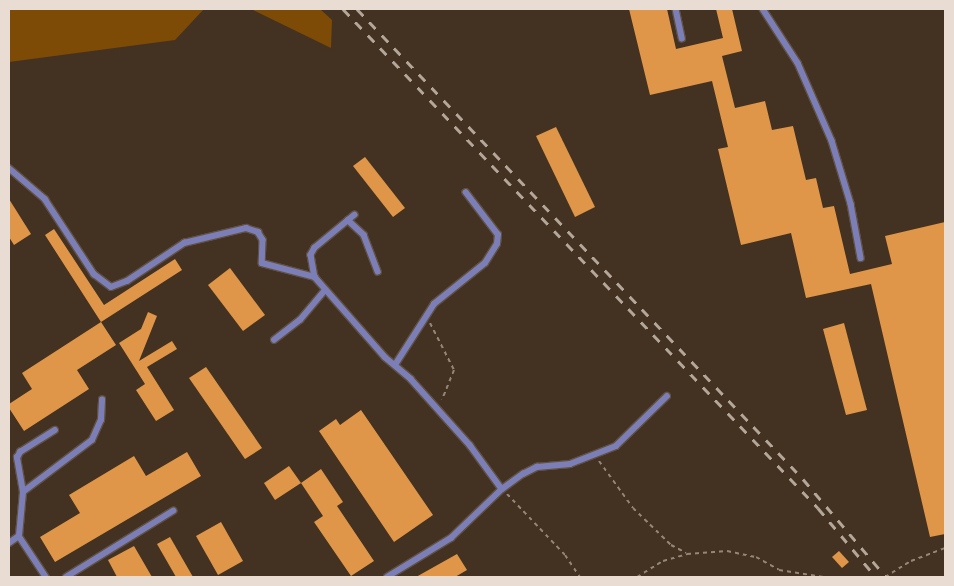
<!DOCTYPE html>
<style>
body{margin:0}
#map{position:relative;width:954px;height:586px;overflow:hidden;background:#433221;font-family:"Sofia Sans Condensed",sans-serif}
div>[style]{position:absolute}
.green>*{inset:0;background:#7e4b06}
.building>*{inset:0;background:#e09648}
.path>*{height:2px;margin-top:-1px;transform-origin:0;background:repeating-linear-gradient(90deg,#948678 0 4px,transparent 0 8px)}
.roads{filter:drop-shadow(1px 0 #615141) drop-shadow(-1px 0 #615141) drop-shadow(0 1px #615141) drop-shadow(0 -1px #615141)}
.lane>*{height:5.5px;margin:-2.75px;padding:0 2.75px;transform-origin:2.75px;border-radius:2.75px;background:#7c7fb7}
.rail>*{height:3px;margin-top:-1.5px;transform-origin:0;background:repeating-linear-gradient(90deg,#b4a79a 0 9px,transparent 0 18px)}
span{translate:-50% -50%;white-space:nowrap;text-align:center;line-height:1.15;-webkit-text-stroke:5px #382817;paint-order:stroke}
.frame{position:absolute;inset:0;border:10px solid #e9ddd3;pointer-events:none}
</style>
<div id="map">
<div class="green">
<i style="clip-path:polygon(9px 9px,204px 9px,175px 40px,9px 62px)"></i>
<i style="clip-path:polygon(251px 9px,320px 9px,332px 20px,331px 48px)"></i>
</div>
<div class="building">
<i style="clip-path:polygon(629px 9px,667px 9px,676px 49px,723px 38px,716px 9px,732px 9px,742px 51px,722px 56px,735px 108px,765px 101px,772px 130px,793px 126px,806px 180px,816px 178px,823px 208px,834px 206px,850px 274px,892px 264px,885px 236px,945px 222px,945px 534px,930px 537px,871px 284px,806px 298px,791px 233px,741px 245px,718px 149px,728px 147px,712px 81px,650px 95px)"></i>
<i style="clip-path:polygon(556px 127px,595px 207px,575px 217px,536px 136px)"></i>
<i style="clip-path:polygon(365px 157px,405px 208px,393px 217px,353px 166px)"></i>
<i style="clip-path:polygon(9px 199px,31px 234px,14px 245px,9px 237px)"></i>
<i style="clip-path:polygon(54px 229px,104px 305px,175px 259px,182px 270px,101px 322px,45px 235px)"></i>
<i style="clip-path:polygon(230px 268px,265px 315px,243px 331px,208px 285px)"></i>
<i style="clip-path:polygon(148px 312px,157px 316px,139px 361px,172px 341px,177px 349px,147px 367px,174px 410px,156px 421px,136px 390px,145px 384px,119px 343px,141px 329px)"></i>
<i style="clip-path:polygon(101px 322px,116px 345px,77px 370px,89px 389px,24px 431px,9px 408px,9px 404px,32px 389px,22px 373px)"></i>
<i style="clip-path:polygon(844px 323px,867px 410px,846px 415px,823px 329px)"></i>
<i style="clip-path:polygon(206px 367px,262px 448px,245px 459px,189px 378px)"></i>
<i style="clip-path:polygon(361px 410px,433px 515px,394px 542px,319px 431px,336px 419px,340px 425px)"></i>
<i style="clip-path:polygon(187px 452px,201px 476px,55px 562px,40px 537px,80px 513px,69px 495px,134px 456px,146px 476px)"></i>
<i style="clip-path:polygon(289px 466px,301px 483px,275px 500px,264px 483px)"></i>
<i style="clip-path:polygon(321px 469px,343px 502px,337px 506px,374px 561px,351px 576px,314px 522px,323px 516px,301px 483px)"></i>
<i style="clip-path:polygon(221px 522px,243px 561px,218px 575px,196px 536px)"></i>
<i style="clip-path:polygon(170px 537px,193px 577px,176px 577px,157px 544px)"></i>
<i style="clip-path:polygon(134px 546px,152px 577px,117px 577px,108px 560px)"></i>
<i style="clip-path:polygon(839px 551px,849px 562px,842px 568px,832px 557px)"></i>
<i style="clip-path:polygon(457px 554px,467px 570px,455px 577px,416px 577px)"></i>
</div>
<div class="path">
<i style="left:430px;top:323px;width:53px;rotate:62.9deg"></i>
<i style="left:454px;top:370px;width:32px;rotate:112deg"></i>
<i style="left:599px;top:461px;width:58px;rotate:54.1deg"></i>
<i style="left:633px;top:508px;width:53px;rotate:44.2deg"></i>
<i style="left:671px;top:545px;width:17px;rotate:28deg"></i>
<i style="left:507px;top:494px;width:84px;rotate:46.4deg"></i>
<i style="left:565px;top:555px;width:27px;rotate:56deg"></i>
<i style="left:637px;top:577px;width:31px;rotate:-32deg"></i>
<i style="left:663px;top:561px;width:25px;rotate:-16deg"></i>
<i style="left:687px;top:554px;width:40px;rotate:-4.3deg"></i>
<i style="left:727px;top:551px;width:30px;rotate:12deg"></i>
<i style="left:756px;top:557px;width:26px;rotate:29deg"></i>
<i style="left:779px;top:570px;width:45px;rotate:9deg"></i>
<i style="left:885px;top:577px;width:31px;rotate:-32deg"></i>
<i style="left:911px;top:561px;width:36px;rotate:-21deg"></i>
</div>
<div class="roads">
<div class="lane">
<i style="left:676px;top:9px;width:30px;rotate:78deg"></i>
<i style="left:763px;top:9px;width:64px;rotate:57.1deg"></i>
<i style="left:798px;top:63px;width:85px;rotate:66.4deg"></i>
<i style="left:832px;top:141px;width:66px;rotate:73.2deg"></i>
<i style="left:851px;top:204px;width:55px;rotate:79.5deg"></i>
<i style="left:9px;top:168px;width:48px;rotate:40.7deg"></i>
<i style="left:45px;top:199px;width:90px;rotate:56.8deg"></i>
<i style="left:94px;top:274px;width:21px;rotate:37deg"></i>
<i style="left:111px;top:287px;width:17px;rotate:-21deg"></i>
<i style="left:127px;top:281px;width:69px;rotate:-33.7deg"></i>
<i style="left:184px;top:243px;width:64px;rotate:-13.6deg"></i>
<i style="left:246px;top:228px;width:13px;rotate:18deg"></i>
<i style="left:258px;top:232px;width:9px;rotate:58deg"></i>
<i style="left:263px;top:240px;width:23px;rotate:92deg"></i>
<i style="left:262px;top:263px;width:55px;rotate:14.8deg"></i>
<i style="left:355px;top:215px;width:52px;rotate:140.5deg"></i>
<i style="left:315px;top:248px;width:8px;rotate:120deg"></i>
<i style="left:311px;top:255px;width:22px;rotate:80deg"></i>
<i style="left:315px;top:277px;width:106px;rotate:48.8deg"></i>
<i style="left:385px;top:357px;width:34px;rotate:40deg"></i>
<i style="left:411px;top:379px;width:89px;rotate:48.2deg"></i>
<i style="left:470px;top:445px;width:54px;rotate:54deg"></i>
<i style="left:348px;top:220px;width:22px;rotate:43deg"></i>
<i style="left:364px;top:235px;width:39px;rotate:69deg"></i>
<i style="left:274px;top:340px;width:33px;rotate:-38deg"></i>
<i style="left:300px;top:320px;width:39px;rotate:-50deg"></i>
<i style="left:395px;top:365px;width:72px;rotate:-57.4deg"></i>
<i style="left:434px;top:304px;width:65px;rotate:-38.8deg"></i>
<i style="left:485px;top:263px;width:22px;rotate:-58deg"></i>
<i style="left:497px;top:244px;width:9px;rotate:-84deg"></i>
<i style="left:498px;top:235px;width:53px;rotate:-127.3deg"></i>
<i style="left:23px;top:492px;width:86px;rotate:-37deg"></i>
<i style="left:92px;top:440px;width:22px;rotate:-66deg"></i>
<i style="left:101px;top:420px;width:20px;rotate:-87deg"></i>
<i style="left:19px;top:536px;width:49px;rotate:56.6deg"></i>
<i style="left:9px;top:543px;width:12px;rotate:-35deg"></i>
<i style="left:19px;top:536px;width:44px;rotate:-84.8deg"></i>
<i style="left:23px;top:492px;width:35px;rotate:-100deg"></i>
<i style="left:17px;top:458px;width:7px;rotate:-63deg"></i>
<i style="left:20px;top:452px;width:41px;rotate:-32.2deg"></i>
<i style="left:66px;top:577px;width:126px;rotate:-31.7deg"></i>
<i style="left:387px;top:577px;width:75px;rotate:-31.4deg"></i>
<i style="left:451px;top:538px;width:71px;rotate:-43.9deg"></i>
<i style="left:502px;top:489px;width:26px;rotate:-36deg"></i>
<i style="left:523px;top:474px;width:16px;rotate:-27deg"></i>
<i style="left:537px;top:467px;width:33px;rotate:-5deg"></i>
<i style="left:570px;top:464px;width:49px;rotate:-21.4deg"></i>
<i style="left:616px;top:446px;width:71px;rotate:-44.4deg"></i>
</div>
</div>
<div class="rail">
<i style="left:343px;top:9px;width:689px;rotate:46.41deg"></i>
<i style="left:818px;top:508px;width:90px;rotate:50deg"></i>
<i style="left:357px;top:9px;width:648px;rotate:46.5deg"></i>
<i style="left:803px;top:479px;width:128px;rotate:49.7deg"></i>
</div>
<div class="frame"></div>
</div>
